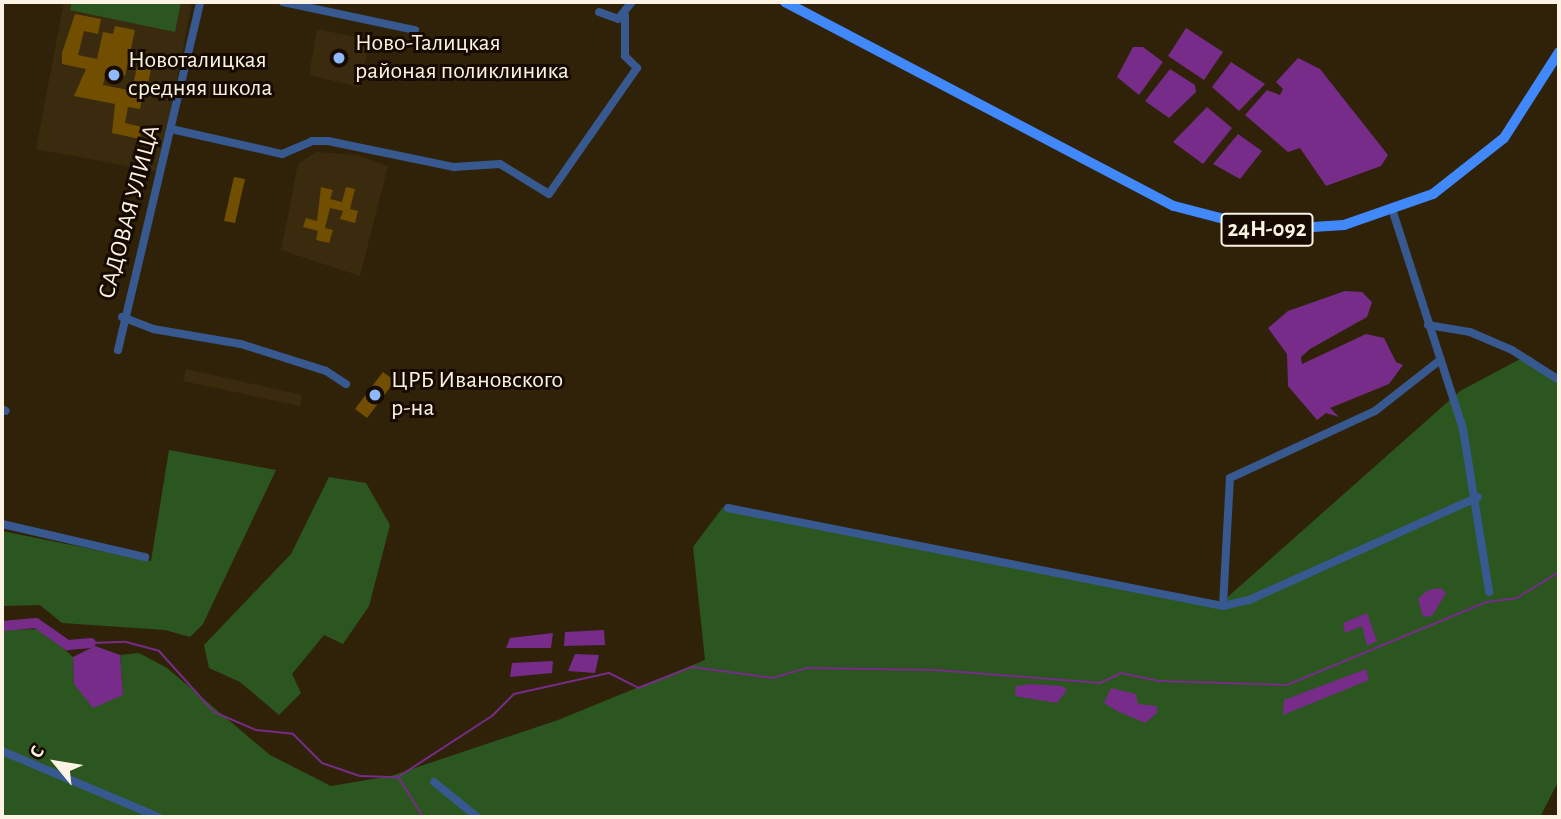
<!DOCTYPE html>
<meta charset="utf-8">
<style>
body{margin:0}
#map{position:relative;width:1561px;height:819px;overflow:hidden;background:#302209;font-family:"Alegreya Sans",sans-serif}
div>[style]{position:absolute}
.built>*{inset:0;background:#3a2b0f}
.green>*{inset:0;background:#2c5620}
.water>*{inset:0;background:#762c88}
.stream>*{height:2px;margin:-1px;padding:0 1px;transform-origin:1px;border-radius:1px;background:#762c88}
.river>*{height:10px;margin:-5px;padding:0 5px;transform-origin:5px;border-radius:5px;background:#762c88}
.building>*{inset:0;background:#724f00}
.minor>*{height:8px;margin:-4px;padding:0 4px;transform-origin:4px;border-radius:4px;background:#37598f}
.major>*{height:10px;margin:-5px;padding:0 5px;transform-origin:5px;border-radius:5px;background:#4189fb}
.dots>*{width:19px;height:19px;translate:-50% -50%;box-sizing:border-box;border:4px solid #170b00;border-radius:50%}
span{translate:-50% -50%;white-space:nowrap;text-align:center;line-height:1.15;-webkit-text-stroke:6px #170b00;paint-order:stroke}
.shield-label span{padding:2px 5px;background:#170b00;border:2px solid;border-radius:5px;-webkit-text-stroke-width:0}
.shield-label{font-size:23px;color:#fcf3e4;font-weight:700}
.poi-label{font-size:24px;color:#fcf3e4}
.left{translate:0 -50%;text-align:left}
.street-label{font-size:24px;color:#fcf3e4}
.frame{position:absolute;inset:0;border:4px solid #fcf3e4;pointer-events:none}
.north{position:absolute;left:21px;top:728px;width:70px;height:70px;-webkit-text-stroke:5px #170b00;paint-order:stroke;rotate:300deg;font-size:19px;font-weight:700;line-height:28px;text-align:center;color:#fcf3e4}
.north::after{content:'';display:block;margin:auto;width:24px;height:32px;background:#fcf3e4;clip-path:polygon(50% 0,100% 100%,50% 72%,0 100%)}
</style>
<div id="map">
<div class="built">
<i style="clip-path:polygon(64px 2px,192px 2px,159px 172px,36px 149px)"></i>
<i style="clip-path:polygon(317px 29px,370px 40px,359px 87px,309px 75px)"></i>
<i style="clip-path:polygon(316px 152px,357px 155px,388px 166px,360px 276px,281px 250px,298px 164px)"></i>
<i style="clip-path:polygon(186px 369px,302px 395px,300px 406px,183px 381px)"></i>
</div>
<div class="green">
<i style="clip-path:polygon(72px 2px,181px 2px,175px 32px,70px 10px)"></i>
<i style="clip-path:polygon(1528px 355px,1559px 377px,1559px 780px,1540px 817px,2px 817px,2px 630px,42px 629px,73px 657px,74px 684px,123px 695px,120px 655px,139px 653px,167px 668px,270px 755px,331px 786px,391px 776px,558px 720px,705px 660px,693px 547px,723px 507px,1222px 602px,1460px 391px)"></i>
<i style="clip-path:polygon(169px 450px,276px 470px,203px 624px,190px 637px,165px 630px,62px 623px,40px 605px,2px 606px,2px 531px,151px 561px)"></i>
<i style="clip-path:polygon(329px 477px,366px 483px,390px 525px,369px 606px,343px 644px,324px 635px,292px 674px,301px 693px,279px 715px,240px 682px,209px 668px,204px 645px,291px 554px)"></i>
</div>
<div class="water">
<i style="clip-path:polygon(1186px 28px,1223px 52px,1204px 80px,1168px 56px)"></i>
<i style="clip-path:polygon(1133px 47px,1143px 47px,1163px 62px,1139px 95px,1117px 77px)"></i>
<i style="clip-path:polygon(1298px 58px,1320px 69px,1388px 155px,1381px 166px,1326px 186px,1300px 148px,1288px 152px,1245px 115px,1267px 90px,1280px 95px,1283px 89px,1276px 82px)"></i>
<i style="clip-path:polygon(1231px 62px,1265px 84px,1239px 111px,1212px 87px)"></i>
<i style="clip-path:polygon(1170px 69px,1195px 85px,1196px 92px,1169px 118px,1145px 101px)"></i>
<i style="clip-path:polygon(1207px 107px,1232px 128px,1203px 164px,1173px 142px)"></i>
<i style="clip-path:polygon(1238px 134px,1262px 151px,1240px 179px,1213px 164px)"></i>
<i style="clip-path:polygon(1345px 291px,1362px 292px,1372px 302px,1367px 317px,1310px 349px,1301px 357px,1302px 364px,1366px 334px,1384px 338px,1396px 362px,1403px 365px,1389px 384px,1330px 408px,1339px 417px,1326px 413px,1317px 420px,1288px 386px,1287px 354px,1268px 328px,1288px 311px)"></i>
<i style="clip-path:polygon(1428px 590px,1441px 588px,1446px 593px,1432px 616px,1423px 617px,1418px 599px)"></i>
<i style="clip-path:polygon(1367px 613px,1377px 641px,1367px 646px,1362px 626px,1345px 633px,1343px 623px)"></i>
<i style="clip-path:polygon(604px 630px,605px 645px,564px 646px,565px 632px)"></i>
<i style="clip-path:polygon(553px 633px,551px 648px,506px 648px,510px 638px)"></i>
<i style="clip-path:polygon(95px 646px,120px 655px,123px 695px,93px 708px,74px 684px,73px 657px)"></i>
<i style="clip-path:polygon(575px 654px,599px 655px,595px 673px,568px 671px)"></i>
<i style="clip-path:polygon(553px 661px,552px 673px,510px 677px,512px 663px)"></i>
<i style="clip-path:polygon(1366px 669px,1369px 680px,1283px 715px,1284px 700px)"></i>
<i style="clip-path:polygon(1031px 684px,1062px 686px,1067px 690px,1057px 703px,1015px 696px,1016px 686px)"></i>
<i style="clip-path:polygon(1111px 688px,1136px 694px,1138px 704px,1157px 706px,1157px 713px,1145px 723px,1117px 711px,1104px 703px)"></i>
</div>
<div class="stream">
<i style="left:91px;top:643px;width:35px;rotate:-2deg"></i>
<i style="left:126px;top:642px;width:34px;rotate:15deg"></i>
<i style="left:159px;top:651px;width:82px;rotate:48deg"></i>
<i style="left:214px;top:712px;width:46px;rotate:23.2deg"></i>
<i style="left:256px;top:730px;width:37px;rotate:6deg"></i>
<i style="left:293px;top:734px;width:41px;rotate:45deg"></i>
<i style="left:322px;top:763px;width:40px;rotate:18.9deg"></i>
<i style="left:360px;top:776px;width:38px;rotate:2deg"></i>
<i style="left:398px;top:777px;width:112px;rotate:-33deg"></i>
<i style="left:492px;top:716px;width:31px;rotate:-45deg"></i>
<i style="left:514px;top:694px;width:97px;rotate:-12.5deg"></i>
<i style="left:609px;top:673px;width:33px;rotate:27deg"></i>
<i style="left:638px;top:688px;width:58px;rotate:-21.3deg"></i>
<i style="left:692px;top:667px;width:81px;rotate:7.8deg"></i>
<i style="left:772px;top:678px;width:35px;rotate:-16deg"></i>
<i style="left:806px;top:668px;width:130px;rotate:0.9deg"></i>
<i style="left:936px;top:670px;width:165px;rotate:4.5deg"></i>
<i style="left:1100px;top:683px;width:23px;rotate:-25deg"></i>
<i style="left:1121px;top:673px;width:40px;rotate:12deg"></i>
<i style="left:1160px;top:681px;width:127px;rotate:1.8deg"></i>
<i style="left:1287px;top:685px;width:216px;rotate:-22.6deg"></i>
<i style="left:1486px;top:602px;width:31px;rotate:-7deg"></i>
<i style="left:1517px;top:598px;width:49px;rotate:-31.8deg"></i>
<i style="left:399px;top:778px;width:46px;rotate:58.4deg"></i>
</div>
<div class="river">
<i style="left:2px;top:626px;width:34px;rotate:-5deg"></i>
<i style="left:36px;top:623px;width:39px;rotate:35deg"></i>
<i style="left:68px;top:645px;width:23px;rotate:-5deg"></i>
</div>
<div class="building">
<i style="clip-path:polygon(75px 14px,101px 19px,98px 34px,84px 31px,78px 55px,97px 59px,103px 32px,113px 34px,115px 26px,135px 30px,125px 76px,106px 72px,103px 85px,143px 93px,140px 109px,128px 107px,125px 123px,142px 127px,140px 139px,112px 133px,115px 104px,74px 96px,86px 69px,62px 64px,62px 53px)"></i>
<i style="clip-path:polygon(137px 66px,151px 69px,148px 84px,134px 81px)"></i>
<i style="clip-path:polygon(234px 177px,245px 179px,235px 223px,224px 221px)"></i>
<i style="clip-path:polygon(321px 187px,333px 190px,330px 199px,342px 202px,346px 187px,355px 189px,350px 209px,358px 211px,355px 223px,340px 219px,343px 211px,330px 208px,325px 228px,333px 230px,329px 243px,316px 240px,318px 231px,303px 227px,306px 218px,317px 221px)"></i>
<i style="clip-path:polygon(383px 372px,395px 381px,367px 418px,355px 409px)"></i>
</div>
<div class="minor">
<i style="left:283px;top:2px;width:135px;rotate:12deg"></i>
<i style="left:599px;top:12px;width:20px;rotate:20deg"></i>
<i style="left:618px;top:19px;width:22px;rotate:-51deg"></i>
<i style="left:171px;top:129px;width:114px;rotate:12.7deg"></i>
<i style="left:282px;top:154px;width:33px;rotate:-23deg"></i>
<i style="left:312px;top:141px;width:16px"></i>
<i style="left:328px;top:141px;width:129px;rotate:11.7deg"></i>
<i style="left:454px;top:167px;width:46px;rotate:-3.7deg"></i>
<i style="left:500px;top:164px;width:57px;rotate:31.5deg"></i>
<i style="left:549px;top:194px;width:154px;rotate:-55.1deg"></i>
<i style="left:637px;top:68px;width:17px;rotate:-135deg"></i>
<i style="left:625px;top:56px;width:41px;rotate:-90deg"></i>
<i style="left:1393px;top:212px;width:228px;rotate:72.1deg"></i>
<i style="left:1463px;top:429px;width:165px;rotate:80.9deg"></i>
<i style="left:122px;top:317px;width:33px;rotate:21deg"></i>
<i style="left:153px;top:329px;width:89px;rotate:9.7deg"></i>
<i style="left:241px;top:344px;width:89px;rotate:17.6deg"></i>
<i style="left:326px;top:371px;width:24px;rotate:33deg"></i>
<i style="left:1428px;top:325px;width:43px;rotate:9.5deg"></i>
<i style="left:1470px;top:332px;width:46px;rotate:23.2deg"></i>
<i style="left:1512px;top:350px;width:56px;rotate:32.6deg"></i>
<i style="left:118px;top:350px;width:358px;rotate:-76.7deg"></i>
<i style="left:2px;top:409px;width:4px;rotate:27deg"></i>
<i style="left:728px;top:508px;width:505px;rotate:11.2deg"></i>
<i style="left:1223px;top:606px;width:27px;rotate:-13deg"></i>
<i style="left:1249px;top:600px;width:251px;rotate:-24.2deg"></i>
<i style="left:2px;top:524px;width:147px;rotate:13deg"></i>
<i style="left:1223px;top:606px;width:128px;rotate:-86.9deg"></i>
<i style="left:1230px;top:478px;width:160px;rotate:-24.8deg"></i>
<i style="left:1375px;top:411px;width:83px;rotate:-38.1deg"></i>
<i style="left:2px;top:751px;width:169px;rotate:22.9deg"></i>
<i style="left:434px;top:782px;width:55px;rotate:39.1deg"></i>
</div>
<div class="major">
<i style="left:785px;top:2px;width:439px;rotate:27.7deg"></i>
<i style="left:1174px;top:206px;width:95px;rotate:14.6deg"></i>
<i style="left:1266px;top:230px;width:78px;rotate:-3.7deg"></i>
<i style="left:1344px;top:225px;width:94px;rotate:-19.2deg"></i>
<i style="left:1433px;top:194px;width:90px;rotate:-38.3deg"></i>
<i style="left:1504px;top:138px;width:102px;rotate:-57.4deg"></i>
</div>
<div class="dots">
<i style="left:339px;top:58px;background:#8eb9fc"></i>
<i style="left:114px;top:75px;background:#8eb9fc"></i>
<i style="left:375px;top:395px;background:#8eb9fc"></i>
</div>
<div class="shield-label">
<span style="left:1267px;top:230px">24Н-092</span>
</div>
<div class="poi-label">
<span class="left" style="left:355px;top:58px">Ново-Талицкая<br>районая поликлиника</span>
<span class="left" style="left:128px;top:75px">Новоталицкая<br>средняя школа</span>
<span class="left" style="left:391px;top:395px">ЦРБ Ивановского<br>р-на</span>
</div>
<div class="street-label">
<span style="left:130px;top:212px;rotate:-75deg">САДОВАЯ УЛИЦА</span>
</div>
<div class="frame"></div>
<div class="north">С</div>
</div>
